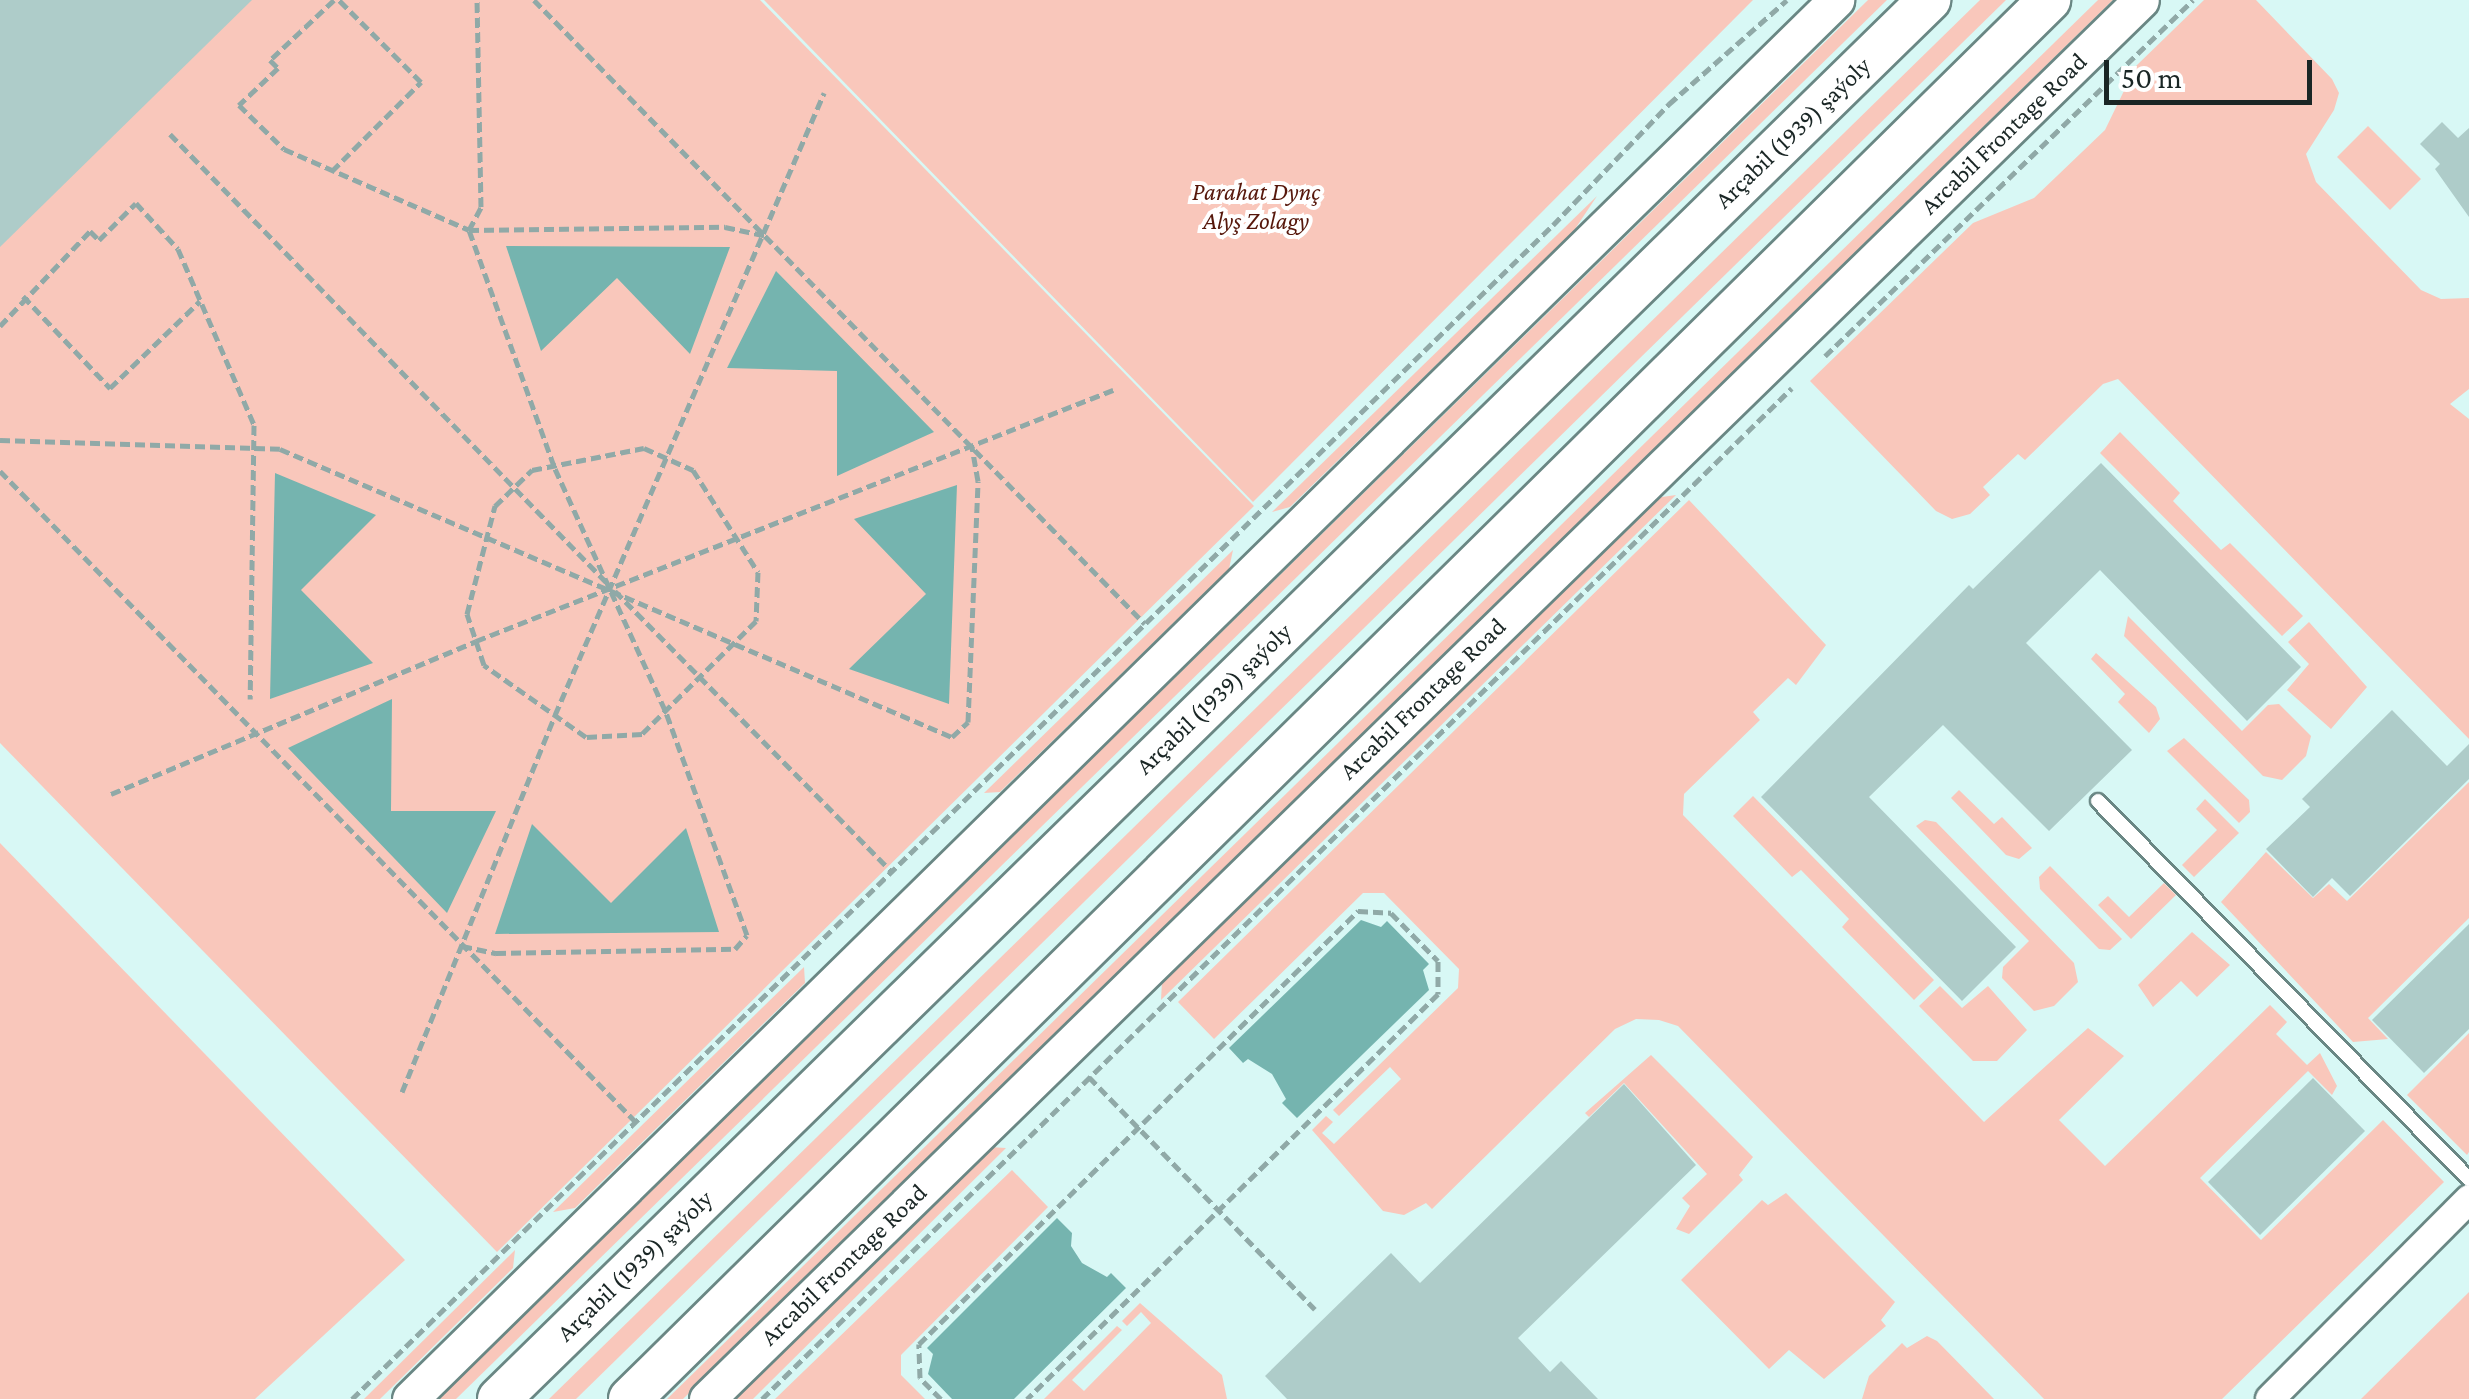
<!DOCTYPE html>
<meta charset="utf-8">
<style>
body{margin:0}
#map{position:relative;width:2469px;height:1399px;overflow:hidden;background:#d8f8f5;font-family:"Crimson Pro",serif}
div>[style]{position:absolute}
.green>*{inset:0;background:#f9c7bb}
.water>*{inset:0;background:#75b4af}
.building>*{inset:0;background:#aeccc9}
.path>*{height:5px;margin-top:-2.5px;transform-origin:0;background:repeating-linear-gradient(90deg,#90a9a7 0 10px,transparent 0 15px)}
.roads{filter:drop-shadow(2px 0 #6a8784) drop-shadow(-2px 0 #6a8784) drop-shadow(0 2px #6a8784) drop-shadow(0 -2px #6a8784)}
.service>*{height:14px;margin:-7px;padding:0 7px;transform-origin:7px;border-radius:7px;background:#fff}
.minor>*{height:28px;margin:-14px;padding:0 14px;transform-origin:14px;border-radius:14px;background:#fff}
.tertiary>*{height:35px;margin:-17.5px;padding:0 17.5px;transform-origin:17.5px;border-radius:17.5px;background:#fff}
.primary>*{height:42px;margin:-21px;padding:0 21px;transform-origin:21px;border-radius:21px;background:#fff}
span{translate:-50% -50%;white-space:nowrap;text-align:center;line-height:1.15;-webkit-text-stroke:8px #fff;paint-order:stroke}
.street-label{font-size:25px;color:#1a2625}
.park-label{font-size:25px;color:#56170b;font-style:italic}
.scale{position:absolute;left:2104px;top:60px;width:208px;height:45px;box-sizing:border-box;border:5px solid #1a2625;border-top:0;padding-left:12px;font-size:30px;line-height:35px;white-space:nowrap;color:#1a2625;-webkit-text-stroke:8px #fff;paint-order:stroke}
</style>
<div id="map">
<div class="green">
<i style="clip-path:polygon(0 0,760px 0,1254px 506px,497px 1252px,0 743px)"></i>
<i style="clip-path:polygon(764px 0,1753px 0,1253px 502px)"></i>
<i style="clip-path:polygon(1868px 0,1887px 0,456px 1399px,437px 1399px)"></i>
<i style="clip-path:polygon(1980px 0,2006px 0,576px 1399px,549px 1399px)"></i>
<i style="clip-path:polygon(2098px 0,2113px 0,683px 1399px,667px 1399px)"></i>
<i style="clip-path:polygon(2204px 0,2256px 0,2332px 79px,2339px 93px,2334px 110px,2306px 154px,2316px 182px,2421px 290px,2441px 299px,2469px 298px,2469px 389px,2450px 404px,2469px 419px,2469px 739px,2118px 379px,2103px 384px,2025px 460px,2018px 454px,1983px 487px,1990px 495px,1970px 514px,1952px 519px,1936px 511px,1810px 381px,1973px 223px,2034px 198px,2105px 130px,2136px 66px)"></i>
<i style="clip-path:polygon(2368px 126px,2421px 179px,2390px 210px,2337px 157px)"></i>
<i style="clip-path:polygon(1597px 196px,1573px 232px,1290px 507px,1272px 512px)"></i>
<i style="clip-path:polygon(2120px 432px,2180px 493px,2173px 501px,2221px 550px,2230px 543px,2303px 616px,2282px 636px,2100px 453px)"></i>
<i style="clip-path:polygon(1676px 495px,1161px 1000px,1162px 981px,1655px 498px)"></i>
<i style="clip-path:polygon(1689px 500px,1826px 645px,1796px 685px,1788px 678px,1753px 712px,1760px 720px,1684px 794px,1683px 815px,1984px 1122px,2088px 1028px,2124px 1056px,2059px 1120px,2105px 1166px,2270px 1005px,2287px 1022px,2276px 1034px,2307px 1065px,2320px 1053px,2337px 1086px,2332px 1095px,2308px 1071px,2200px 1178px,2261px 1240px,2383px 1120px,2444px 1182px,2222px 1399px,2044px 1399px,1678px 1026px,1659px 1020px,1636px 1019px,1615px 1029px,1432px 1209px,1426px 1203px,1404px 1215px,1383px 1211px,1312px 1130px,1326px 1116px,1333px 1122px,1322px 1133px,1334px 1144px,1401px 1079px,1390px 1067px,1339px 1116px,1333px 1110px,1458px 988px,1459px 969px,1384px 893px,1363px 893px,1214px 1039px,1178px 1002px)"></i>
<i style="clip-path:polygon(1233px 550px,1229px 569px,1000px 792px,984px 793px)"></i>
<i style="clip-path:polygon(2128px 616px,2242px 731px,2268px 705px,2279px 704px,2311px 736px,2306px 756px,2282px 780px,2263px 776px,2124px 636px)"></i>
<i style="clip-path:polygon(2309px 622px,2367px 687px,2331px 729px,2287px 690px,2309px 664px,2288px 642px)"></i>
<i style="clip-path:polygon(2096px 653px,2156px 707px,2160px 719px,2149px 733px,2118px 702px,2125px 694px,2091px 659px)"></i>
<i style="clip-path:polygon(2184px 738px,2249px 800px,2250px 812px,2239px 823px,2167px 751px)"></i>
<i style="clip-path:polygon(2469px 782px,2469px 918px,2368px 1018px,2388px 1039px,2353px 1042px,2221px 902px,2266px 852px,2313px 898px,2329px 884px,2347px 901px)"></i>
<i style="clip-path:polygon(1959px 790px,1994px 824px,2002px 817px,2032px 848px,2019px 859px,2006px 855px,1951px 798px)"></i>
<i style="clip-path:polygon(1753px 796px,1934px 980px,1914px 1000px,1842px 927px,1849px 919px,1801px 870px,1792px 877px,1733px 816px)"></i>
<i style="clip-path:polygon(2205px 799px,2239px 833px,2194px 877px,2182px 865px,2217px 830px,2196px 809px)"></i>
<i style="clip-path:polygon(1925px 820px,1936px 822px,2074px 963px,2078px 982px,2054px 1006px,2034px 1011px,2002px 978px,2003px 967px,2029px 941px,1916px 826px)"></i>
<i style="clip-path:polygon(0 843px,405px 1260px,255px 1399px,0 1399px)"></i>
<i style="clip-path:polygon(2050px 866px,2122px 939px,2110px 950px,2099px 949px,2040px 889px,2039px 877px)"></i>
<i style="clip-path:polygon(2164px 883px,2176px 895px,2131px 939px,2098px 905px,2108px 896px,2129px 917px)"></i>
<i style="clip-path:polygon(2192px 932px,2230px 965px,2197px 997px,2181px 981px,2153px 1007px,2138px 985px)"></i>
<i style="clip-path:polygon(804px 967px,805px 983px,575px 1208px,553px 1212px)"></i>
<i style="clip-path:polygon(1940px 986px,1962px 1008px,1988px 986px,2027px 1030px,1997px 1061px,1973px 1061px,1919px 1006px)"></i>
<i style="clip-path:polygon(2469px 1033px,2469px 1152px,2467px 1155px,2407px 1095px)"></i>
<i style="clip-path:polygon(1651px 1055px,1753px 1157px,1739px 1175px,1743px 1180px,1689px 1234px,1676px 1229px,1690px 1206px,1682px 1198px,1707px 1174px,1624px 1083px,1589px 1117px,1585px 1113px)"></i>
<i style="clip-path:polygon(989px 1147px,1006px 1148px,753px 1399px,735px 1399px)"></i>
<i style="clip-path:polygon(1012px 1170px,1048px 1207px,901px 1355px,901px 1375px,925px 1399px,775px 1399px)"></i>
<i style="clip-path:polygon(1786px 1193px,1895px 1302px,1881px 1320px,1886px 1326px,1824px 1379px,1789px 1350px,1769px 1369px,1681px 1280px,1762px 1200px,1768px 1205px)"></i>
<i style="clip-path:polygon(515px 1250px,513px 1268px,380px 1399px,364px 1399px)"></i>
<i style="clip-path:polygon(2469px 1292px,2469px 1399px,2361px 1399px)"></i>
<i style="clip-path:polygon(1140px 1303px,1222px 1375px,1227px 1399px,1044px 1399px,1117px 1326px,1122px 1330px,1072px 1380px,1084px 1391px,1151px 1323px,1141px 1312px,1127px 1326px,1122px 1321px)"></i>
<i style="clip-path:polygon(1927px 1336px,1937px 1341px,1994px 1399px,1862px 1399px,1869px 1376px,1902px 1343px,1907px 1348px)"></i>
</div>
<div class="water">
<i style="clip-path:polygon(506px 246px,730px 247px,690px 354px,617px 278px,541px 351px)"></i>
<i style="clip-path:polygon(776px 271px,934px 432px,837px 476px,837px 371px,727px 368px)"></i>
<i style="clip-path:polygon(275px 473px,376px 515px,301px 590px,373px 663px,270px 699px)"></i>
<i style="clip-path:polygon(957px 485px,949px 704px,849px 669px,926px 594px,854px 519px)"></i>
<i style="clip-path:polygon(392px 699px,391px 811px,496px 811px,447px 913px,288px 748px)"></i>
<i style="clip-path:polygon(532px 824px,611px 903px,686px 828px,719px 932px,495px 934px)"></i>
<i style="clip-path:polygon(1361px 920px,1381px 927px,1387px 921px,1429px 964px,1423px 970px,1429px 990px,1297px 1118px,1282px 1103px,1286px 1099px,1272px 1074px,1248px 1059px,1243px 1063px,1229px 1048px)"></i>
<i style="clip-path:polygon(1057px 1218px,1072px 1233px,1071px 1246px,1082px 1263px,1107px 1277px,1111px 1273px,1126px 1288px,1014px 1399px,952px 1399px,928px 1374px,933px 1354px,927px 1348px)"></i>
</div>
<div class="building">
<i style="clip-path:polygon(0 0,252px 0,0 247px)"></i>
<i style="clip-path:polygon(2442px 122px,2458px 138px,2469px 128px,2469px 217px,2435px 169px,2440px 164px,2420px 144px)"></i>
<i style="clip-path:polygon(2101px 463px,2301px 667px,2247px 721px,2100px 570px,2026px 643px,2132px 750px,2049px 831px,1943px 725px,1869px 797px,2016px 947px,1962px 1001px,1761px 797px,1969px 585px,1973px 589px)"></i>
<i style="clip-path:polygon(2392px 710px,2447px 766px,2469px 744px,2469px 779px,2350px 896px,2332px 878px,2313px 897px,2266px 849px,2310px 807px,2302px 799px)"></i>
<i style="clip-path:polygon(2469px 924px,2469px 1029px,2424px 1073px,2372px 1020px)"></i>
<i style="clip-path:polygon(2313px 1078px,2365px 1131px,2260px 1235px,2208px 1182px)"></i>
<i style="clip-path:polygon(1624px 1084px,1696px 1165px,1518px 1338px,1550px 1372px,1561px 1361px,1598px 1399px,1287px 1399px,1265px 1376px,1391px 1253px,1420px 1283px)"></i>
</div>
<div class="path">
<i style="left:334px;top:0;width:88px;rotate:136.8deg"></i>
<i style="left:270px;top:60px;width:11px;rotate:45deg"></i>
<i style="left:278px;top:68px;width:54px;rotate:136.5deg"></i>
<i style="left:239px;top:105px;width:63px;rotate:44.4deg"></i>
<i style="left:284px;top:149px;width:202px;rotate:23.6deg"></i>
<i style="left:469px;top:230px;width:256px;rotate:-0.7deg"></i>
<i style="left:725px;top:227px;width:40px;rotate:12deg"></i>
<i style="left:534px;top:0;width:873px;rotate:45.6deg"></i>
<i style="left:170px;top:134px;width:628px;rotate:45.77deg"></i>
<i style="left:332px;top:171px;width:126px;rotate:-45deg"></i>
<i style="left:421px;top:82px;width:116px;rotate:-135deg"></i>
<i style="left:23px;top:296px;width:127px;rotate:46.6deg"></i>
<i style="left:110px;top:388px;width:125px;rotate:-44deg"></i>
<i style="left:0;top:326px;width:131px;rotate:-46.5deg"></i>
<i style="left:90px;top:231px;width:13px;rotate:45deg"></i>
<i style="left:99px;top:240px;width:52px;rotate:-45deg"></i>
<i style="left:136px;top:203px;width:62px;rotate:47.6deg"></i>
<i style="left:178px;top:249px;width:192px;rotate:66.6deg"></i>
<i style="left:254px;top:425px;width:274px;rotate:90.8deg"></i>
<i style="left:1825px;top:356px;width:512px;rotate:-44.05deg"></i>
<i style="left:0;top:440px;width:280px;rotate:1.8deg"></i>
<i style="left:280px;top:449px;width:731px;rotate:23.2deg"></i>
<i style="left:952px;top:737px;width:22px;rotate:-43deg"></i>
<i style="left:968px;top:722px;width:241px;rotate:-87.6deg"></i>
<i style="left:978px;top:481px;width:35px;rotate:-100deg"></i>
<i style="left:644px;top:448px;width:54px;rotate:24.2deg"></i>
<i style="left:693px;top:470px;width:121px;rotate:57.5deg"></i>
<i style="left:758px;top:572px;width:49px;rotate:92.3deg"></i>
<i style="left:756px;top:621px;width:161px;rotate:135.3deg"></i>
<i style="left:642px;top:734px;width:56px;rotate:176.9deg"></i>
<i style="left:586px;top:737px;width:125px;rotate:-144.8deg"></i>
<i style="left:484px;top:665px;width:54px;rotate:-108.4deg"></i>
<i style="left:467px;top:614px;width:112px;rotate:-75.5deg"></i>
<i style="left:495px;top:506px;width:52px;rotate:-44.2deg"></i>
<i style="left:532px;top:470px;width:114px;rotate:-11.1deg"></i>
<i style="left:0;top:471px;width:909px;rotate:45.67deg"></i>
<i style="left:615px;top:591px;width:395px;rotate:45.4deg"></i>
<i style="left:111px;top:794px;width:396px;rotate:-22.7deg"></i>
<i style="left:476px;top:641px;width:685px;rotate:-21.51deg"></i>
<i style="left:462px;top:946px;width:35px;rotate:12deg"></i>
<i style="left:496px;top:953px;width:239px;rotate:-1deg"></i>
<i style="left:735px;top:949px;width:18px;rotate:-49deg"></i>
<i style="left:747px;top:935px;width:239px;rotate:-110deg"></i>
<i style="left:665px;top:710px;width:268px;rotate:-114.5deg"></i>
<i style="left:554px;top:466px;width:251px;rotate:-109.8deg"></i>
<i style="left:469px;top:230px;width:26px;rotate:-62deg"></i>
<i style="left:481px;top:207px;width:207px;rotate:-91.1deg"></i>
<i style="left:1089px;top:1077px;width:324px;rotate:45.8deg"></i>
<i style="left:402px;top:1092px;width:407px;rotate:-67.9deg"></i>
<i style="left:555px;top:715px;width:678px;rotate:-66.61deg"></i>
<i style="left:352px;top:1399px;width:1679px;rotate:-44.35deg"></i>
<i style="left:1553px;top:225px;width:168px;rotate:-46.2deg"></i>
<i style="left:1669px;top:104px;width:157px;rotate:-41.4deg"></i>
<i style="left:762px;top:1399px;width:1443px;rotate:-44.47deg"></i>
<i style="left:941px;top:1399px;width:30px;rotate:-135deg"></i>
<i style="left:920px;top:1378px;width:34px;rotate:-92deg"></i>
<i style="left:919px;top:1344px;width:617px;rotate:-44.61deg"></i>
<i style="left:1358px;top:911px;width:33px;rotate:3deg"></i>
<i style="left:1391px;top:913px;width:67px;rotate:45.6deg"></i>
<i style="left:1438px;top:961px;width:33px;rotate:90deg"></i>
<i style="left:1438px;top:994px;width:577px;rotate:135.42deg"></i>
</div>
<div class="roads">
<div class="service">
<i style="left:2098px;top:801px;width:530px;rotate:45.54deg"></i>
</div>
<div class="minor">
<i style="left:2270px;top:1399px;width:282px;rotate:-45.1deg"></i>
</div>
<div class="tertiary">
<i style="left:410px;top:1399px;width:1998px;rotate:-44.45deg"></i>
<i style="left:707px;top:1399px;width:2003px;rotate:-44.29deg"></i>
</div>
<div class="primary">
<i style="left:499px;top:1399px;width:2001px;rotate:-44.37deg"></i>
<i style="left:630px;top:1399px;width:1993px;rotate:-44.59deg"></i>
</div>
</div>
<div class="street-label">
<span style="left:1793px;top:133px;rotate:-44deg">Arçabil (1939) şaýoly</span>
<span style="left:2004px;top:134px;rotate:-44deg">Arcabil Frontage Road</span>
<span style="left:1214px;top:699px;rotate:-44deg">Arçabil (1939) şaýoly</span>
<span style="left:1423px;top:699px;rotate:-44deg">Arcabil Frontage Road</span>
<span style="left:844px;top:1265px;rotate:-44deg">Arcabil Frontage Road</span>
<span style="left:635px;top:1266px;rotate:-44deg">Arçabil (1939) şaýoly</span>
</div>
<div class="park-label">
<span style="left:1256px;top:207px">Parahat Dynç<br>Alyş Zolagy</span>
</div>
<div class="scale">50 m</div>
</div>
